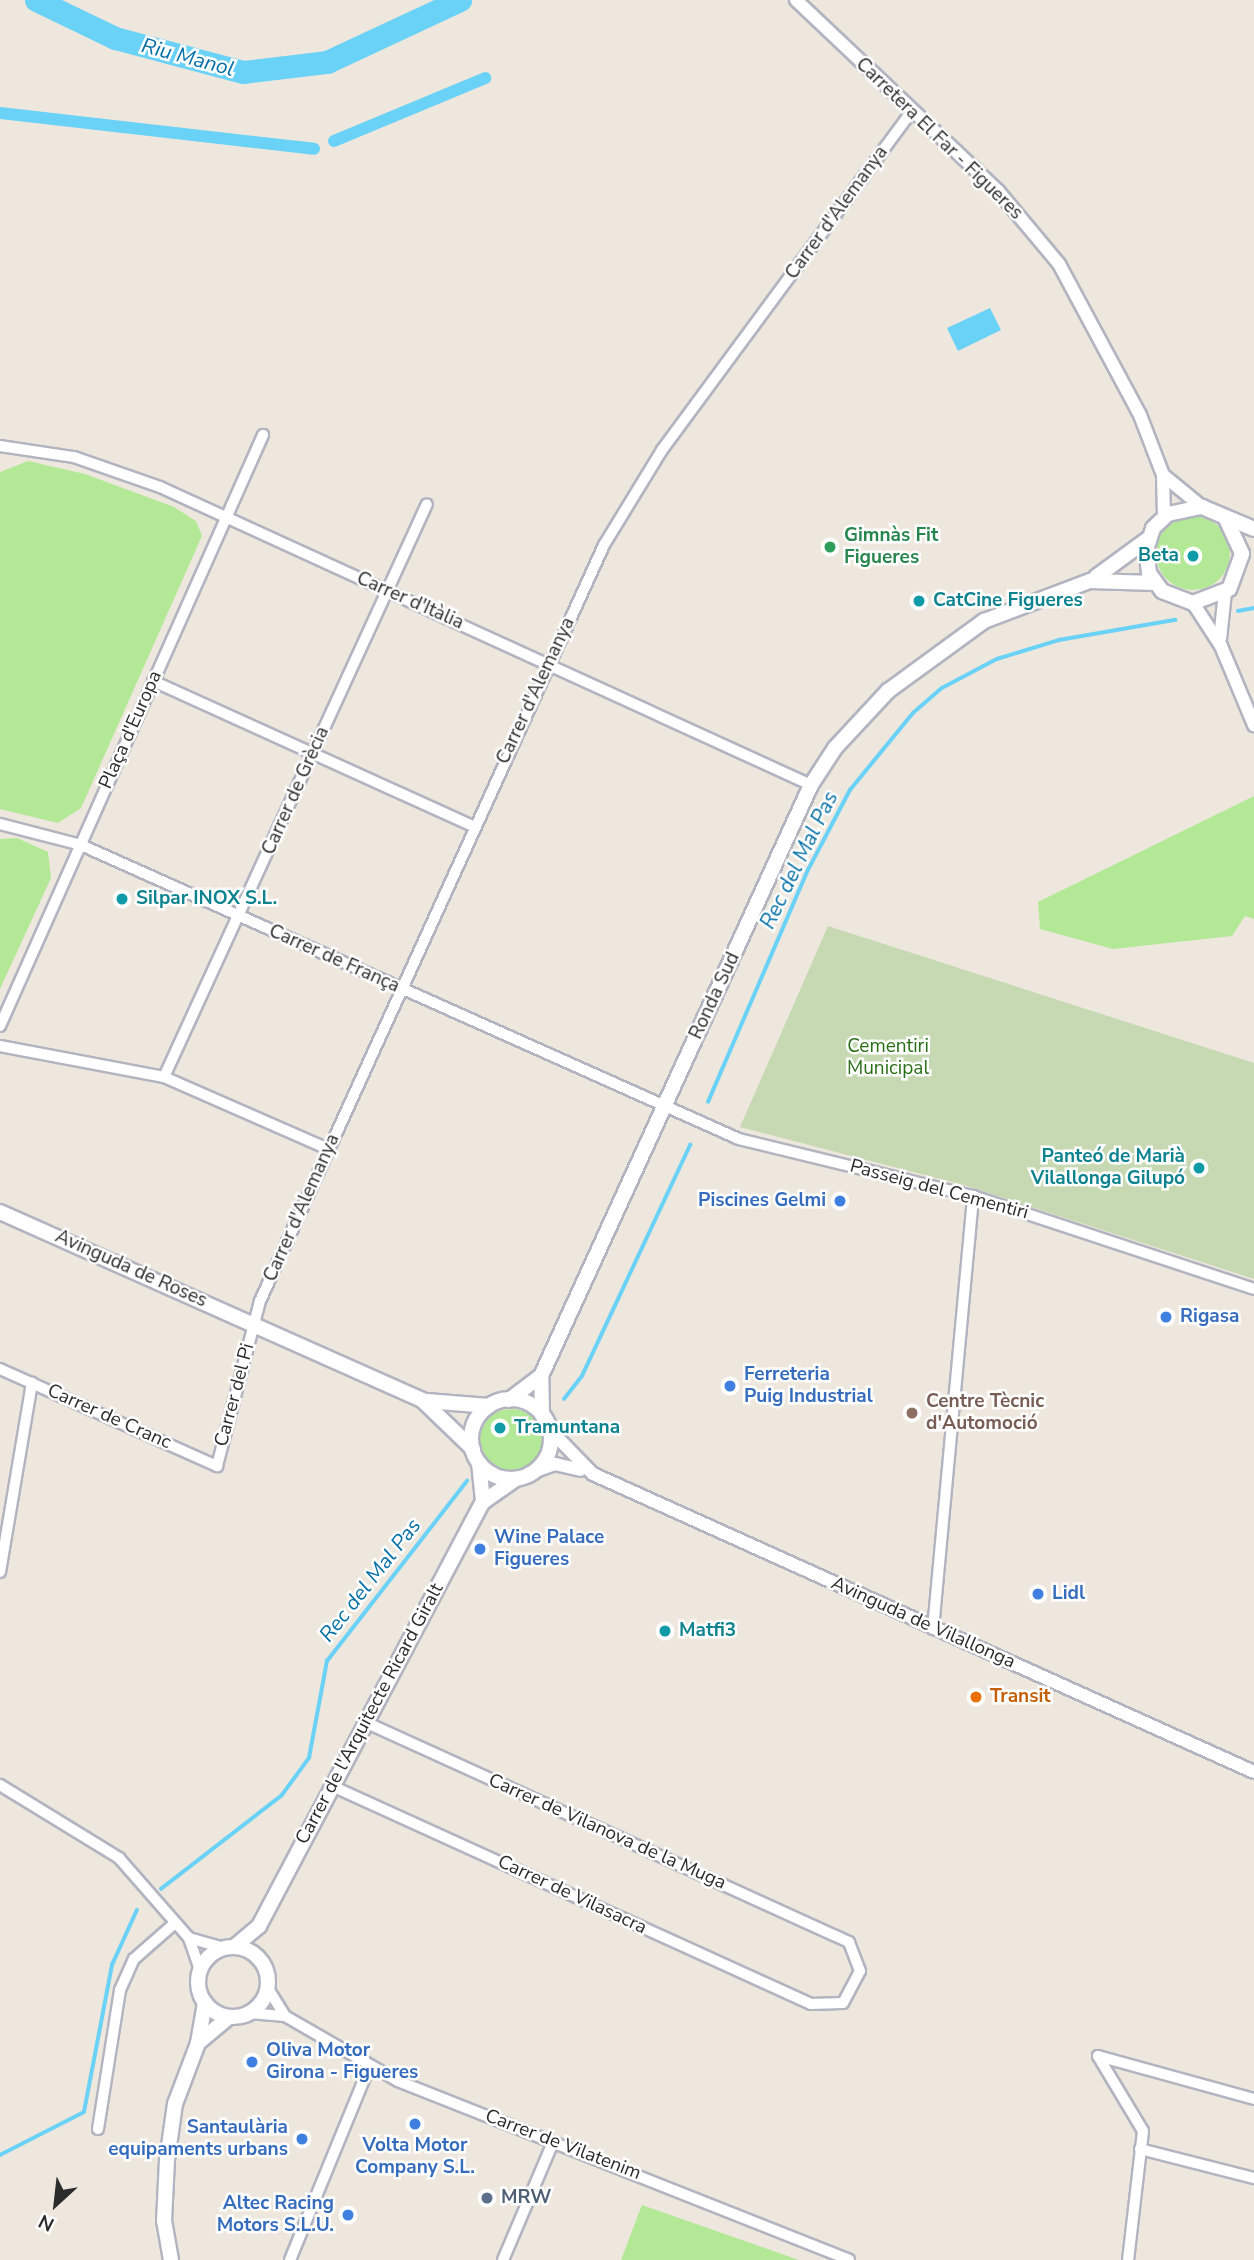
<!DOCTYPE html>
<meta charset="utf-8">
<style>
body{margin:0}
#map{position:relative;width:1254px;height:2260px;overflow:hidden;background:#eee7dd;font-family:"Nunito Sans",sans-serif}
div>[style]{position:absolute}
.green>*{inset:0;background:#b3e897}
.round{border-radius:50%}
.cemetery>*{inset:0;background:#c6d9b3}
.water>*{inset:0;background:#6ad2f7}
.stream>*{height:3.5px;margin:-1.75px;padding:0 1.75px;transform-origin:1.75px;border-radius:1.75px;background:#6ad2f7}
.canal>*{height:12px;margin:-6px;padding:0 6px;transform-origin:6px;border-radius:6px;background:#6ad2f7}
.river>*{height:23px;margin:-11.5px;padding:0 11.5px;transform-origin:11.5px;border-radius:11.5px;background:#6ad2f7}
.roads{filter:drop-shadow(2px 0 #b2b4c0) drop-shadow(-2px 0 #b2b4c0) drop-shadow(0 2px #b2b4c0) drop-shadow(0 -2px #b2b4c0)}
.minor>*{height:10px;margin:-5px;padding:0 5px;transform-origin:5px;border-radius:5px;background:#fff}
.tertiary>*{height:12px;margin:-6px;padding:0 6px;transform-origin:6px;border-radius:6px;background:#fff}
.secondary>*{height:14px;margin:-7px;padding:0 7px;transform-origin:7px;border-radius:7px;background:#fff}
.secondary>.ring{margin:-7px;padding:0;box-sizing:content-box;background:none;border:14px solid #fff;border-radius:50%}
.dots>*{width:19px;height:19px;translate:-50% -50%;box-sizing:border-box;border:4px solid #fff;border-radius:50%}
span{translate:-50% -50%;white-space:nowrap;text-align:center;line-height:1.15;-webkit-text-stroke:5px #fff;paint-order:stroke}
.street-label{font-size:19px;color:#2c2c2c}
.leisure-label{font-size:19px;color:#27864d;font-weight:700}
.left{translate:0 -50%;text-align:left}
.culture-label{font-size:19px;color:#0d838f;font-weight:700}
.right{translate:-100% -50%;text-align:right}
.park-label{font-size:19px;color:#296f16}
.shop-label{font-size:19px;color:#366cbe;font-weight:700}
.education-label{font-size:19px;color:#785e54;font-weight:700}
.food-label{font-size:19px;color:#c56008;font-weight:700}
.service-label{font-size:19px;color:#4e5e75;font-weight:700}
.water-label{font-size:21px;color:#0570a7;font-style:italic}
.north{position:absolute;left:21px;top:2169px;width:70px;height:70px;-webkit-text-stroke:5px #fff;paint-order:stroke;rotate:207deg;font-size:19px;font-weight:700;line-height:28px;text-align:center;color:#2c2c2c}
.north::after{content:'';display:block;margin:auto;width:24px;height:32px;background:#2c2c2c;clip-path:polygon(50% 0,100% 100%,50% 72%,0 100%)}
</style>
<div id="map">
<div class="green">
<i style="clip-path:polygon(28px 461px,85px 474px,174px 507px,196px 521px,202px 536px,81px 808px,58px 823px,0 809px,0 472px)"></i>
<i class="round" style="left:1156px;top:516px;width:74px;height:74px"></i>
<i style="clip-path:polygon(1254px 796px,1254px 919px,1245px 916px,1232px 936px,1113px 949px,1040px 929px,1038px 902px)"></i>
<i style="clip-path:polygon(17px 838px,48px 852px,51px 878px,0 989px,0 839px)"></i>
<i class="round" style="left:480px;top:1409px;width:62px;height:62px"></i>
<i style="clip-path:polygon(642px 2205px,799px 2260px,621px 2260px)"></i>
</div>
<div class="cemetery">
<i style="clip-path:polygon(828px 926px,1254px 1063px,1254px 1279px,967px 1186px,740px 1127px)"></i>
</div>
<div class="water">
<i style="clip-path:polygon(990px 308px,1001px 330px,958px 351px,947px 328px)"></i>
</div>
<div class="stream">
<i style="left:1238px;top:611px;width:16px;rotate:-11deg"></i>
<i style="left:708px;top:1102px;width:253px;rotate:-66.7deg"></i>
<i style="left:808px;top:870px;width:90px;rotate:-62.3deg"></i>
<i style="left:850px;top:790px;width:99px;rotate:-50.7deg"></i>
<i style="left:913px;top:713px;width:38px;rotate:-41deg"></i>
<i style="left:942px;top:688px;width:62px;rotate:-27.8deg"></i>
<i style="left:997px;top:659px;width:65px;rotate:-17deg"></i>
<i style="left:1059px;top:640px;width:118px;rotate:-9.8deg"></i>
<i style="left:564px;top:1399px;width:29px;rotate:-52deg"></i>
<i style="left:582px;top:1376px;width:255px;rotate:-64.9deg"></i>
<i style="left:161px;top:1889px;width:153px;rotate:-37.8deg"></i>
<i style="left:282px;top:1795px;width:46px;rotate:-53.9deg"></i>
<i style="left:309px;top:1758px;width:99px;rotate:-79.5deg"></i>
<i style="left:327px;top:1661px;width:228px;rotate:-52.1deg"></i>
<i style="left:0;top:2155px;width:94px;rotate:-27.1deg"></i>
<i style="left:84px;top:2112px;width:150px;rotate:-79.2deg"></i>
<i style="left:112px;top:1965px;width:60px;rotate:-65.6deg"></i>
</div>
<div class="canal">
<i style="left:0;top:113px;width:316px;rotate:6.5deg"></i>
<i style="left:334px;top:141px;width:164px;rotate:-22.6deg"></i>
</div>
<div class="river">
<i style="left:36px;top:0;width:88px;rotate:25.7deg"></i>
<i style="left:115px;top:38px;width:132px;rotate:14.9deg"></i>
<i style="left:243px;top:72px;width:85px;rotate:-6.8deg"></i>
<i style="left:327px;top:62px;width:147px;rotate:-25deg"></i>
</div>
<div class="roads">
<div class="minor">
<i style="left:0;top:446px;width:75px;rotate:8.5deg"></i>
<i style="left:74px;top:457px;width:91px;rotate:19.2deg"></i>
<i style="left:160px;top:487px;width:716px;rotate:24.6deg"></i>
<i style="left:153px;top:681px;width:351px;rotate:24.4deg"></i>
<i style="left:0;top:824px;width:84px;rotate:14.5deg"></i>
<i style="left:81px;top:845px;width:721px;rotate:24.08deg"></i>
<i style="left:739px;top:1139px;width:241px;rotate:13.7deg"></i>
<i style="left:973px;top:1196px;width:296px;rotate:18.3deg"></i>
<i style="left:0;top:1026px;width:647px;rotate:-66.01deg"></i>
<i style="left:0;top:1046px;width:167px;rotate:10.7deg"></i>
<i style="left:164px;top:1077px;width:179px;rotate:23.7deg"></i>
<i style="left:164px;top:1077px;width:630px;rotate:-65.35deg"></i>
<i style="left:0;top:1369px;width:238px;rotate:24.1deg"></i>
<i style="left:217px;top:1466px;width:171px;rotate:-75.4deg"></i>
<i style="left:260px;top:1301px;width:831px;rotate:-65.53deg"></i>
<i style="left:604px;top:545px;width:111px;rotate:-58.6deg"></i>
<i style="left:662px;top:450px;width:421px;rotate:-53.6deg"></i>
<i style="left:0;top:1572px;width:192px;rotate:-80.4deg"></i>
<i style="left:933px;top:1629px;width:435px;rotate:-84.7deg"></i>
<i style="left:0;top:1785px;width:140px;rotate:31.5deg"></i>
<i style="left:119px;top:1858px;width:106px;rotate:48.8deg"></i>
<i style="left:189px;top:1938px;width:36px;rotate:16deg"></i>
<i style="left:332px;top:1786px;width:526px;rotate:24.47deg"></i>
<i style="left:811px;top:2004px;width:32px;rotate:-2deg"></i>
<i style="left:843px;top:2003px;width:36px;rotate:-62deg"></i>
<i style="left:860px;top:1971px;width:31px;rotate:-111deg"></i>
<i style="left:849px;top:1942px;width:532px;rotate:-155.56deg"></i>
<i style="left:189px;top:1938px;width:34px;rotate:71deg"></i>
<i style="left:267px;top:1987px;width:34px;rotate:58deg"></i>
<i style="left:285px;top:2016px;width:130px;rotate:29.9deg"></i>
<i style="left:398px;top:2081px;width:485px;rotate:21.6deg"></i>
<i style="left:249px;top:2013px;width:36px;rotate:5deg"></i>
<i style="left:1098px;top:2056px;width:87px;rotate:59deg"></i>
<i style="left:1143px;top:2131px;width:130px;rotate:96.6deg"></i>
<i style="left:1098px;top:2056px;width:162px;rotate:15.4deg"></i>
<i style="left:98px;top:2129px;width:141px;rotate:-81deg"></i>
<i style="left:120px;top:1990px;width:34px;rotate:-66deg"></i>
<i style="left:134px;top:1959px;width:53px;rotate:-41.2deg"></i>
<i style="left:1140px;top:2149px;width:118px;rotate:14.3deg"></i>
<i style="left:290px;top:2260px;width:209px;rotate:-67.7deg"></i>
<i style="left:503px;top:2260px;width:128px;rotate:-67deg"></i>
</div>
<div class="tertiary">
<i style="left:796px;top:0;width:278px;rotate:43.4deg"></i>
<i style="left:998px;top:191px;width:95px;rotate:50.1deg"></i>
<i style="left:1059px;top:264px;width:171px;rotate:61.8deg"></i>
<i style="left:1140px;top:415px;width:64px;rotate:69deg"></i>
<i style="left:1163px;top:475px;width:41px;rotate:88.6deg"></i>
<i style="left:1163px;top:475px;width:50px;rotate:39.4deg"></i>
<i style="left:1193px;top:603px;width:51px;rotate:56.9deg"></i>
<i style="left:1221px;top:646px;width:86px;rotate:67.3deg"></i>
<i style="left:1220px;top:639px;width:47px;rotate:-83.9deg"></i>
<i style="left:550px;top:1430px;width:62px;rotate:45.7deg"></i>
<i style="left:593px;top:1474px;width:725px;rotate:24.27deg"></i>
<i style="left:535px;top:1471px;width:21px;rotate:-19deg"></i>
<i style="left:555px;top:1464px;width:26px;rotate:13deg"></i>
</div>
<div class="secondary">
<i style="left:1226px;top:519px;width:38px;rotate:65deg"></i>
<i style="left:1242px;top:554px;width:37px;rotate:110deg"></i>
<i style="left:1229px;top:589px;width:39px;rotate:159deg"></i>
<i style="left:1193px;top:603px;width:33px;rotate:-159deg"></i>
<i style="left:1162px;top:591px;width:22px;rotate:-126deg"></i>
<i style="left:1149px;top:573px;width:23px;rotate:-97deg"></i>
<i style="left:1146px;top:550px;width:23px;rotate:-72deg"></i>
<i style="left:1153px;top:528px;width:21px;rotate:-43deg"></i>
<i style="left:1168px;top:514px;width:35px;rotate:-12deg"></i>
<i style="left:1202px;top:507px;width:56px;rotate:22.9deg"></i>
<i style="left:1096px;top:577px;width:64px;rotate:-36.2deg"></i>
<i style="left:0;top:1212px;width:462px;rotate:24deg"></i>
<i style="left:422px;top:1400px;width:71px;rotate:43.9deg"></i>
<i class="ring" style="left:471px;top:1399px;width:66px;height:66px"></i>
<i style="left:509px;top:1400px;width:40px;rotate:-37deg"></i>
<i style="left:427px;top:1401px;width:62px;rotate:4.6deg"></i>
<i style="left:542px;top:1415px;width:39px;rotate:-91deg"></i>
<i style="left:541px;top:1376px;width:650px;rotate:-65.45deg"></i>
<i style="left:811px;top:785px;width:44px;rotate:-57deg"></i>
<i style="left:835px;top:748px;width:78px;rotate:-47.1deg"></i>
<i style="left:888px;top:691px;width:119px;rotate:-36.1deg"></i>
<i style="left:984px;top:621px;width:113px;rotate:-20.7deg"></i>
<i style="left:1090px;top:581px;width:65px;rotate:1.8deg"></i>
<i style="left:479px;top:1463px;width:39px;rotate:84deg"></i>
<i style="left:234px;top:1947px;width:33px;rotate:-40deg"></i>
<i style="left:259px;top:1926px;width:480px;rotate:-62.2deg"></i>
<i style="left:483px;top:1502px;width:40px;rotate:-34.9deg"></i>
<i class="ring" style="left:198px;top:1947px;width:56px;height:56px"></i>
<i style="left:198px;top:2043px;width:40px;rotate:-40deg"></i>
<i style="left:171px;top:2260px;width:40px;rotate:-100deg"></i>
<i style="left:164px;top:2221px;width:61px;rotate:-87.2deg"></i>
<i style="left:167px;top:2160px;width:57px;rotate:-81.9deg"></i>
<i style="left:175px;top:2104px;width:65px;rotate:-69.3deg"></i>
<i style="left:198px;top:2043px;width:41px;rotate:-80.1deg"></i>
</div>
</div>
<div class="dots">
<i style="left:830px;top:547px;background:#2e9e5b"></i>
<i style="left:1193px;top:556px;background:#0f9aa8"></i>
<i style="left:919px;top:601px;background:#0f9aa8"></i>
<i style="left:122px;top:899px;background:#0f9aa8"></i>
<i style="left:1199px;top:1168px;background:#0f9aa8"></i>
<i style="left:840px;top:1201px;background:#3f7fe0"></i>
<i style="left:1166px;top:1317px;background:#3f7fe0"></i>
<i style="left:730px;top:1386px;background:#3f7fe0"></i>
<i style="left:912px;top:1413px;background:#8d6e63"></i>
<i style="left:500px;top:1428px;background:#0f9aa8"></i>
<i style="left:480px;top:1549px;background:#3f7fe0"></i>
<i style="left:1038px;top:1594px;background:#3f7fe0"></i>
<i style="left:665px;top:1631px;background:#0f9aa8"></i>
<i style="left:976px;top:1697px;background:#e8710a"></i>
<i style="left:252px;top:2062px;background:#3f7fe0"></i>
<i style="left:415px;top:2124px;background:#3f7fe0"></i>
<i style="left:302px;top:2139px;background:#3f7fe0"></i>
<i style="left:487px;top:2198px;background:#5c6f8a"></i>
<i style="left:348px;top:2215px;background:#3f7fe0"></i>
</div>
<div class="street-label">
<span style="left:939px;top:139px;rotate:44deg">Carretera El Far - Figueres</span>
<span style="left:837px;top:213px;rotate:-54deg">Carrer d'Alemanya</span>
<span style="left:410px;top:601px;rotate:24deg">Carrer d'Itàlia</span>
<span style="left:536px;top:691px;rotate:-65deg">Carrer d'Alemanya</span>
<span style="left:131px;top:730px;rotate:-66deg">Plaça d'Europa</span>
<span style="left:296px;top:791px;rotate:-66deg">Carrer de Grècia</span>
<span style="left:334px;top:959px;rotate:24deg">Carrer de França</span>
<span style="left:715px;top:996px;rotate:-65deg">Ronda Sud</span>
<span style="left:939px;top:1190px;rotate:15deg">Passeig del Cementiri</span>
<span style="left:302px;top:1208px;rotate:-66deg">Carrer d'Alemanya</span>
<span style="left:131px;top:1269px;rotate:24deg">Avinguda de Roses</span>
<span style="left:235px;top:1395px;rotate:-75deg">Carrer del Pi</span>
<span style="left:109px;top:1417px;rotate:24deg">Carrer de Cranc</span>
<span style="left:923px;top:1623px;rotate:24deg">Avinguda de Vilallonga</span>
<span style="left:370px;top:1714px;rotate:-62deg">Carrer de l'Arquitecte Ricard Giralt</span>
<span style="left:607px;top:1832px;rotate:24deg">Carrer de Vilanova de la Muga</span>
<span style="left:572px;top:1895px;rotate:25deg">Carrer de Vilasacra</span>
<span style="left:563px;top:2145px;rotate:21deg">Carrer de Vilatenim</span>
</div>
<div class="leisure-label">
<span class="left" style="left:844px;top:547px">Gimnàs Fit<br>Figueres</span>
</div>
<div class="culture-label">
<span class="right" style="left:1179px;top:556px">Beta</span>
<span class="left" style="left:933px;top:601px">CatCine Figueres</span>
<span class="left" style="left:136px;top:899px">Silpar INOX S.L.</span>
<span class="right" style="left:1185px;top:1168px">Panteó de Marià<br>Vilallonga Gilupó</span>
<span class="left" style="left:514px;top:1428px">Tramuntana</span>
<span class="left" style="left:679px;top:1631px">Matfi3</span>
</div>
<div class="park-label">
<span style="left:888px;top:1058px">Cementiri<br>Municipal</span>
</div>
<div class="shop-label">
<span class="right" style="left:826px;top:1201px">Piscines Gelmi</span>
<span class="left" style="left:1180px;top:1317px">Rigasa</span>
<span class="left" style="left:744px;top:1386px">Ferreteria<br>Puig Industrial</span>
<span class="left" style="left:494px;top:1549px">Wine Palace<br>Figueres</span>
<span class="left" style="left:1052px;top:1594px">Lidl</span>
<span class="left" style="left:266px;top:2062px">Oliva Motor<br>Girona - Figueres</span>
<span class="right" style="left:288px;top:2139px">Santaulària<br>equipaments urbans</span>
<span style="left:415px;top:2157px">Volta Motor<br>Company S.L.</span>
<span class="right" style="left:334px;top:2215px">Altec Racing<br>Motors S.L.U.</span>
</div>
<div class="education-label">
<span class="left" style="left:926px;top:1413px">Centre Tècnic<br>d'Automoció</span>
</div>
<div class="food-label">
<span class="left" style="left:990px;top:1697px">Transit</span>
</div>
<div class="service-label">
<span class="left" style="left:501px;top:2198px">MRW</span>
</div>
<div class="water-label">
<span style="left:188px;top:57px;rotate:15deg">Riu Manol</span>
<span style="left:799px;top:860px;rotate:-64deg">Rec del Mal Pas</span>
<span style="left:370px;top:1580px;rotate:-52deg">Rec del Mal Pas</span>
</div>
<div class="north">N</div>
</div>
